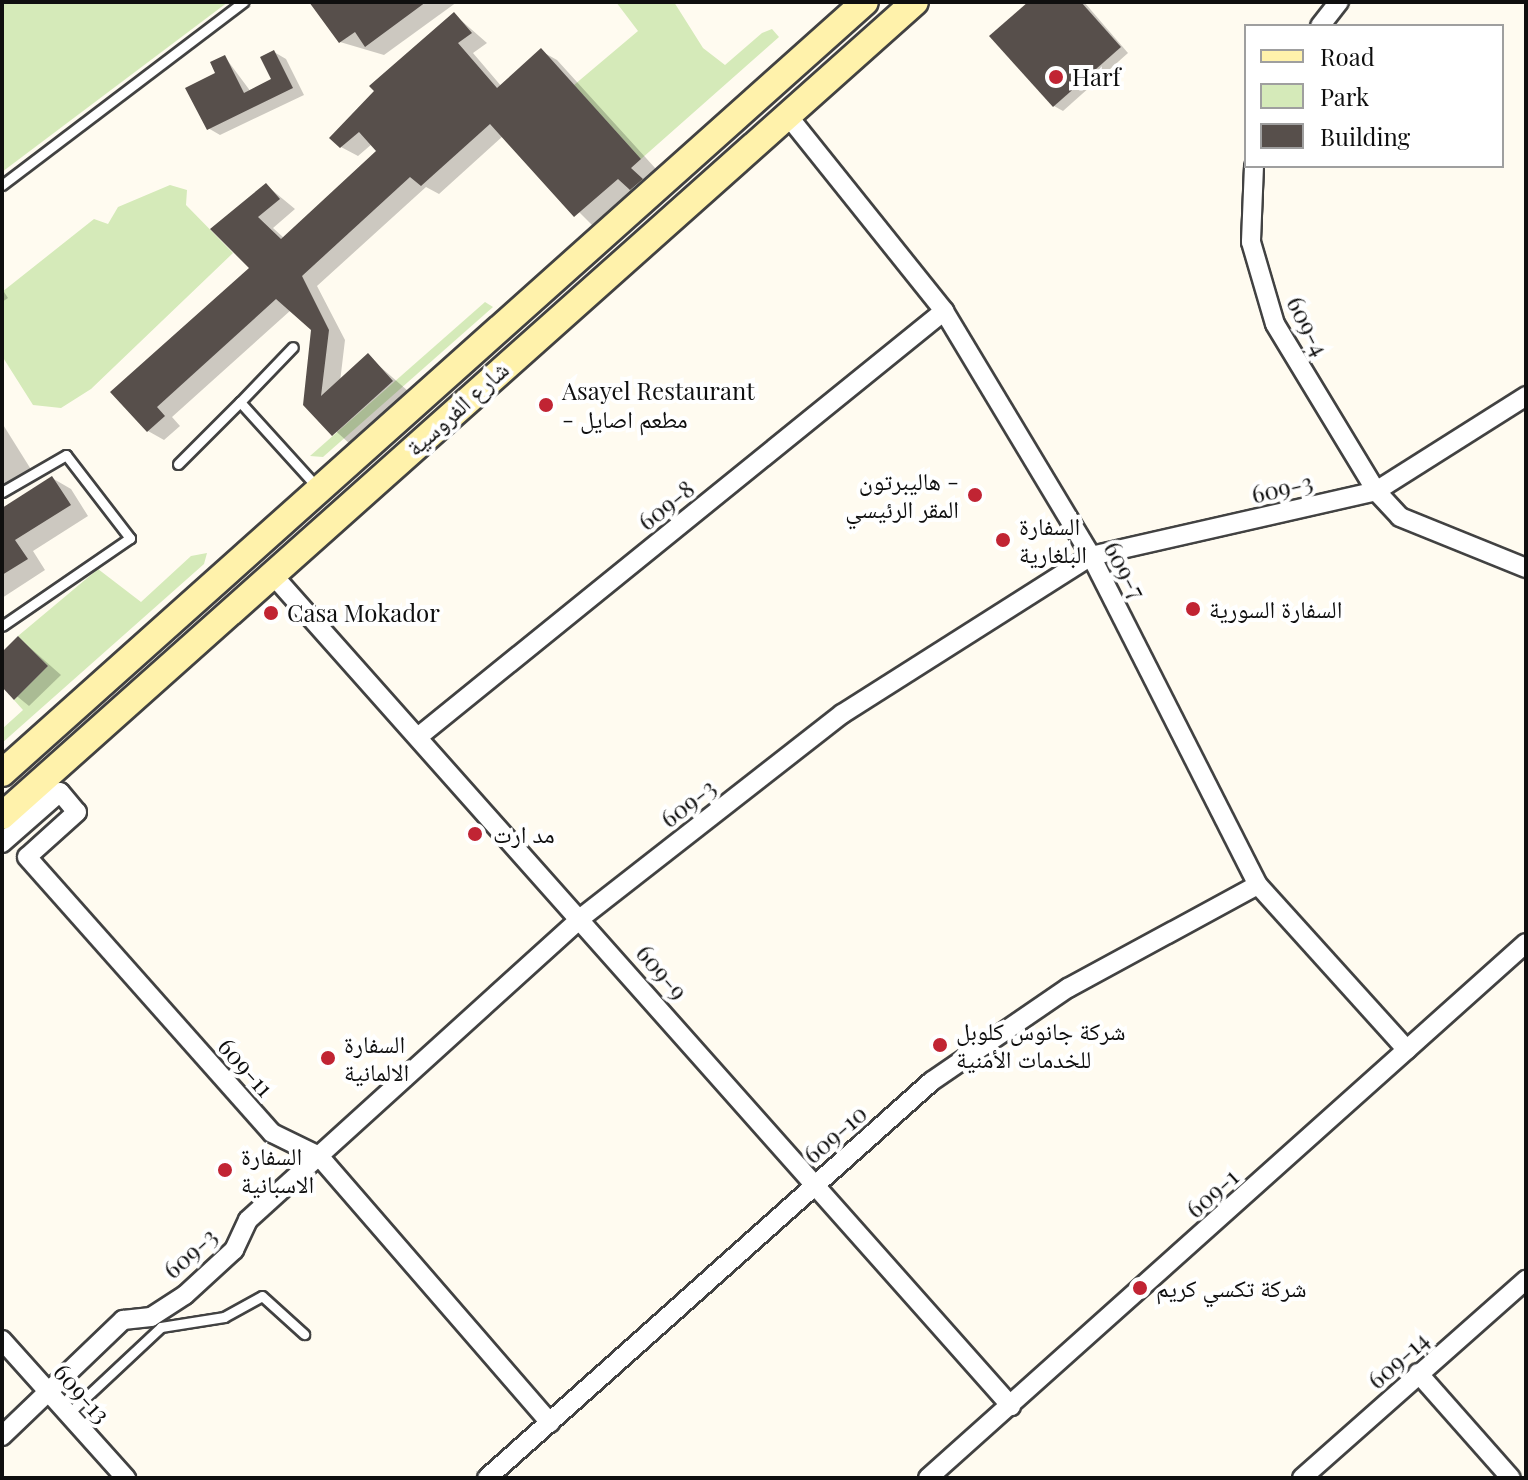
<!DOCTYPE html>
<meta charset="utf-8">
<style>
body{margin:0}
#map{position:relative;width:1528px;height:1480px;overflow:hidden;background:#fffbf0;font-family:"Playfair Display","Noto Naskh Arabic",serif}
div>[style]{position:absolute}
.green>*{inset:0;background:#d5eab9}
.shadow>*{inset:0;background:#0003}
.building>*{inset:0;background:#574f4b}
.roads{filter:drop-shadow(2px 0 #424242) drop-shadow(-2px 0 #424242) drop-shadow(0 2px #424242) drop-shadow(0 -2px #424242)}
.lane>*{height:9px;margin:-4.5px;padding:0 4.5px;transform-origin:4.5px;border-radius:4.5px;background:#fff}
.street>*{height:18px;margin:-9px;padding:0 9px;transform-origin:9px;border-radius:9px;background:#fff}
.secondary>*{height:26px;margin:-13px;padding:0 13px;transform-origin:13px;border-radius:13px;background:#fff2ab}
.dots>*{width:22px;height:22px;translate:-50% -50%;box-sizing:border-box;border:4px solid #fff;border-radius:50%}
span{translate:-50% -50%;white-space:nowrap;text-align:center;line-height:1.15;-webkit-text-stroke:8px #fff;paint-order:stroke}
.poi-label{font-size:24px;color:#0f0f0f}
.left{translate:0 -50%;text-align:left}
.right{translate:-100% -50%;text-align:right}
.street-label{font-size:24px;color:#0f0f0f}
.frame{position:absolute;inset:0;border:4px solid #0f0f0f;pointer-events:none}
.legend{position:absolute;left:1244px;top:24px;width:260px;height:144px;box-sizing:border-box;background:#fff;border:2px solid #9f9f9f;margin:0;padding:10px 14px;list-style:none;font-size:24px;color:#0f0f0f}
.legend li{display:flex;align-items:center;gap:16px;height:40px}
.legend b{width:40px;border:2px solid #9f9f9f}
</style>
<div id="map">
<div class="green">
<i style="clip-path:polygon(2px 2px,228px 2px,2px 172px)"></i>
<i style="clip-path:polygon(616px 2px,674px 2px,703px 48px,725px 65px,762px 33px,772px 29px,779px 37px,641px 159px,574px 85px,638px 31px)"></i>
<i style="clip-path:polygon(170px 185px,187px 190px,186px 205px,233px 253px,91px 389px,61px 408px,33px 405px,2px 356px,2px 292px,94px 219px,108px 224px,118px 207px)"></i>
<i style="clip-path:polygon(485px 302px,493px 307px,323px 457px,310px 456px)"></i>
<i style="clip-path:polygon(207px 553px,204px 564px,2px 743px,2px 729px,23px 710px,14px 700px,48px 666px,18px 636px,98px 569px,141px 602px,191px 556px)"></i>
</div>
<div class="shadow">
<i style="clip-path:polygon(311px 2px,457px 2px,384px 55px,340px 42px)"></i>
<i style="clip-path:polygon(1031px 2px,1084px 2px,1128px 53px,1063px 111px,1054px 106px)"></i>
<i style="clip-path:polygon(455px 15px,487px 43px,473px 53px,502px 87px,541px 51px,557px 60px,656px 169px,646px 178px,658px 189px,648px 198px,633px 190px,592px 225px,503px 136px,439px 194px,426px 187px,317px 286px,345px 340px,340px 382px,368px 356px,408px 391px,350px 444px,306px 404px,313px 329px,291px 310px,172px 417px,180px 426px,164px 440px,148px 431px,113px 392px,252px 268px,213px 229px,266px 185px,295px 209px,273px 228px,284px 238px,378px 151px,372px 144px,358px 156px,341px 147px)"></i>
<i style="clip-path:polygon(274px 52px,286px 59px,304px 95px,220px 135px,208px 128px,225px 57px,251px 92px,274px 80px)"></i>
<i style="clip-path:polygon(2px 289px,8px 298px,2px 302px)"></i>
<i style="clip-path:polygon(2px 423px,32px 471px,2px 490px)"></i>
<i style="clip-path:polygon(52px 478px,71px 489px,88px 516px,33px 551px,45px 570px,2px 598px,2px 511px)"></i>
<i style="clip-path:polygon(19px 638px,61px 675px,29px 706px,2px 684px,2px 655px)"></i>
</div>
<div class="building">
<i style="clip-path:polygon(309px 2px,426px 2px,365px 47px,355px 32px,339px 43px)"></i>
<i style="clip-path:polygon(1028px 2px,1081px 2px,1121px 47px,1053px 107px,989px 36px)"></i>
<i style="clip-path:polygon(454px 12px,472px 33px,458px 43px,497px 88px,541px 48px,641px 159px,631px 168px,643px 179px,630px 190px,618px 179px,574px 217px,490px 124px,421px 186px,410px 177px,302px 276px,329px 330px,321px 396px,368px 353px,393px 381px,332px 436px,303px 405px,311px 330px,276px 299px,157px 407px,165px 416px,147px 432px,110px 392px,249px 268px,210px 229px,266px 183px,280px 199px,258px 217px,281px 239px,376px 151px,359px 132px,340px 148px,329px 138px,374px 91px,369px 86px)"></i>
<i style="clip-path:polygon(274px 50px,293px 88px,207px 130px,185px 88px,215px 73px,210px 62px,225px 55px,244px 93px,271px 79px,260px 57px)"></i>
<i style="clip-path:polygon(52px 476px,71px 505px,15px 540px,28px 559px,2px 575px,2px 508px)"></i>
<i style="clip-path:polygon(18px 636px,48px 666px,14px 700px,2px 687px,2px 652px)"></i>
</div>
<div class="roads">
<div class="lane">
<i style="left:2px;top:185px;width:303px;rotate:-37.2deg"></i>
<i style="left:240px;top:402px;width:76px;rotate:-46.1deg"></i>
<i style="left:178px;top:464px;width:88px;rotate:-45deg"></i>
<i style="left:240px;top:402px;width:116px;rotate:47.8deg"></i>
<i style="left:2px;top:492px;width:74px;rotate:-30deg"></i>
<i style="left:66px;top:455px;width:105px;rotate:52.4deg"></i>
<i style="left:130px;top:538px;width:155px;rotate:145.5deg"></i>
<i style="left:68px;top:1414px;width:127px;rotate:-43.1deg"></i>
<i style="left:161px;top:1327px;width:64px;rotate:-9deg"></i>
<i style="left:224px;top:1317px;width:43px;rotate:-28.9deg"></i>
<i style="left:262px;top:1296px;width:57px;rotate:42.1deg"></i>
</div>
<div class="street">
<i style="left:1320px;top:26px;width:31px;rotate:-52deg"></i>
<i style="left:788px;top:116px;width:250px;rotate:51.3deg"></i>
<i style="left:944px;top:311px;width:286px;rotate:59deg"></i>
<i style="left:1091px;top:556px;width:369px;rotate:63.1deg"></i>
<i style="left:1258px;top:885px;width:222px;rotate:47.9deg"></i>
<i style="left:1254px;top:166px;width:76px;rotate:92.3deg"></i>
<i style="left:1251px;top:242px;width:85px;rotate:73.7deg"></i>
<i style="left:1275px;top:324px;width:195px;rotate:58.8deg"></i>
<i style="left:1376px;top:491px;width:35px;rotate:47deg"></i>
<i style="left:1400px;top:517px;width:136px;rotate:22deg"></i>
<i style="left:272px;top:574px;width:1113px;rotate:48.39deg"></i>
<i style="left:418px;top:737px;width:677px;rotate:-39deg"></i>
<i style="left:2px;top:843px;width:77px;rotate:-41.3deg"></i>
<i style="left:60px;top:792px;width:26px;rotate:50deg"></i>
<i style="left:77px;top:812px;width:67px;rotate:138deg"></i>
<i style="left:27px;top:857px;width:369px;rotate:48.4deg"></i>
<i style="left:272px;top:1133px;width:52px;rotate:26.1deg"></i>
<i style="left:319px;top:1156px;width:353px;rotate:49.1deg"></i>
<i style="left:2px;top:1340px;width:186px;rotate:48.1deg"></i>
<i style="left:1418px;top:1373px;width:140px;rotate:48.5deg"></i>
<i style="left:2px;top:1436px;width:168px;rotate:-43.8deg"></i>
<i style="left:123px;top:1320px;width:28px;rotate:-6deg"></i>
<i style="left:151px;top:1317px;width:40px;rotate:-32.9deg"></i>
<i style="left:185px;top:1295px;width:67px;rotate:-42.6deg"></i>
<i style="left:234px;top:1250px;width:33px;rotate:-65deg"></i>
<i style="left:248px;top:1220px;width:451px;rotate:-42.2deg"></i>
<i style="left:582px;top:917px;width:330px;rotate:-38deg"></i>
<i style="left:842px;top:714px;width:295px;rotate:-32.4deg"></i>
<i style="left:1091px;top:556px;width:292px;rotate:-12.8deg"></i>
<i style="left:1376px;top:491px;width:178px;rotate:-32.3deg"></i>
<i style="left:487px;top:1478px;width:596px;rotate:-41.74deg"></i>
<i style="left:932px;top:1081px;width:165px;rotate:-34.4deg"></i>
<i style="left:1068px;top:988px;width:216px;rotate:-28.5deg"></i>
<i style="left:928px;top:1478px;width:802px;rotate:-41.82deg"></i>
<i style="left:1302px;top:1478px;width:299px;rotate:-41.5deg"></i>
</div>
<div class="secondary">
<i style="left:2px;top:773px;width:1157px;rotate:-41.78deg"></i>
<i style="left:2px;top:816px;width:1223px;rotate:-41.72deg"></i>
</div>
</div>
<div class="dots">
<i style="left:1056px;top:77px;background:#c12433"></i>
<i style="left:546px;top:405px;background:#c12433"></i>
<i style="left:975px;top:495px;background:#c12433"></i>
<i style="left:1003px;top:540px;background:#c12433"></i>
<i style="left:1193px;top:609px;background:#c12433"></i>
<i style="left:271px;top:613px;background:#c12433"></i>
<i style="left:475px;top:834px;background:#c12433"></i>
<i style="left:940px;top:1045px;background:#c12433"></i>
<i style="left:328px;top:1058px;background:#c12433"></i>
<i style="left:225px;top:1170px;background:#c12433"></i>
<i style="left:1140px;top:1288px;background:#c12433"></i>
</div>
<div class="poi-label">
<span class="left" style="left:1072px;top:77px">Harf</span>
<span class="left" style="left:562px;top:405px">Asayel Restaurant<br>- مطعم اصايل</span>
<span class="right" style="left:959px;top:495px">هاليبرتون -<br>المقر الرئيسي</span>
<span class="left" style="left:1019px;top:540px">السفارة<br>البلغارية</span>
<span class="left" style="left:1209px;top:609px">السفارة السورية</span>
<span class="left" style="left:287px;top:613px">Casa Mokador</span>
<span class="left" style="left:493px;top:834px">مد ارت</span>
<span class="left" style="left:956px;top:1045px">شركة جانوس كلوبل<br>للخدمات الأمنية</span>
<span class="left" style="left:344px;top:1058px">السفارة<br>الالمانية</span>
<span class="left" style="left:241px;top:1170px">السفارة<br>الاسبانية</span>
<span class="left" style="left:1156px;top:1288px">شركة تكسي كريم</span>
</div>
<div class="street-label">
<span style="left:1308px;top:326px;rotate:63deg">609-4</span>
<span style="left:457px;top:408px;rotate:-42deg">شارع الفروسية</span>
<span style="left:1282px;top:488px;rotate:-13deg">609-3</span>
<span style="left:666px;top:505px;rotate:-39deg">609-8</span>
<span style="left:1125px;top:570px;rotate:62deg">609-7</span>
<span style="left:688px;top:803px;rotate:-38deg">609-3</span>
<span style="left:662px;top:972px;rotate:49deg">609-9</span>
<span style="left:246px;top:1067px;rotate:48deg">609-11</span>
<span style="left:835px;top:1134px;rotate:-41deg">609-10</span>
<span style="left:1212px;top:1193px;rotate:-42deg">609-1</span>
<span style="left:190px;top:1253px;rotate:-42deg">609-3</span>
<span style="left:1398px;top:1360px;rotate:-42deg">609-14</span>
<span style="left:82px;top:1393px;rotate:48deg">609-13</span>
</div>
<div class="frame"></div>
<ul class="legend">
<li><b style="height:10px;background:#fff2ab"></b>Road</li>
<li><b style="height:22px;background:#d5eab9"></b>Park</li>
<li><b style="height:22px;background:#574f4b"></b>Building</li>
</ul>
</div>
